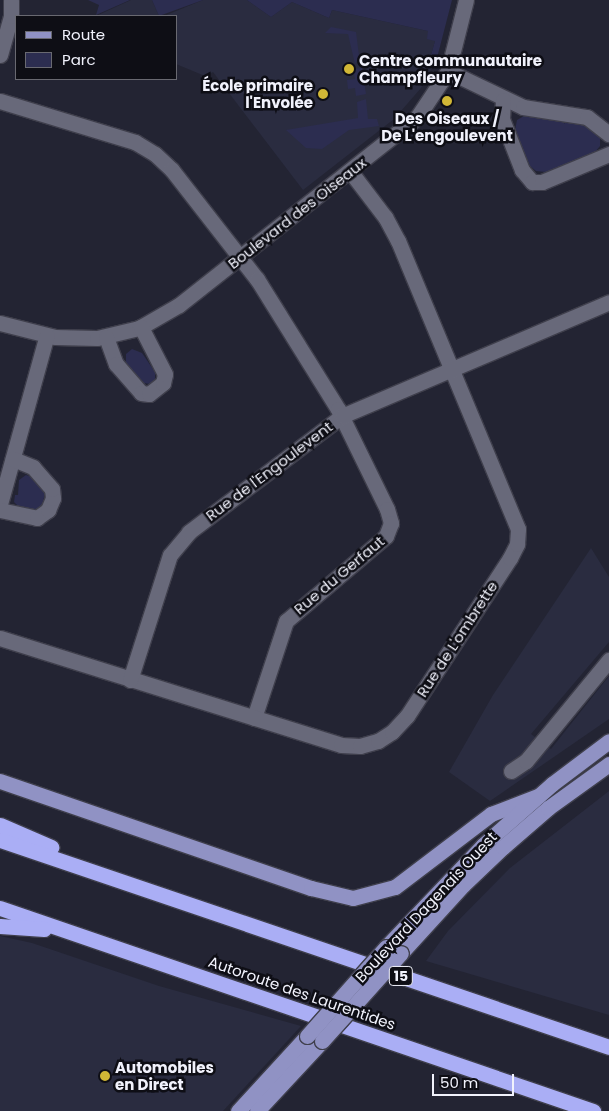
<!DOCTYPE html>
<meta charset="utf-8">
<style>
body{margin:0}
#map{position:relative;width:609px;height:1111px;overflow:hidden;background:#232433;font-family:Poppins,sans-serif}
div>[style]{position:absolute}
.built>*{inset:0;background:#2a2c40}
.green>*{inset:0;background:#2c2d50}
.roads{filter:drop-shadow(1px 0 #3f3f4c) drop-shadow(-1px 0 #3f3f4c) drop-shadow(0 1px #3f3f4c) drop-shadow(0 -1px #3f3f4c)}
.minor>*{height:15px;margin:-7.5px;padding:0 7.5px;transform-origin:7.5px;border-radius:7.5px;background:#68697a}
.major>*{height:15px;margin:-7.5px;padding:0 7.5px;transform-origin:7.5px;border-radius:7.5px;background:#9092c4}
.highway>*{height:15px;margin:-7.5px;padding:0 7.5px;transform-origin:7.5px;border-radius:7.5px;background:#aaaef5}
.bridges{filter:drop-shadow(1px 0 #3f3f4c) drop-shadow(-1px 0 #3f3f4c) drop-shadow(0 1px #3f3f4c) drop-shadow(0 -1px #3f3f4c)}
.major-bridge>*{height:15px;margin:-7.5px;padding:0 7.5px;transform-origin:7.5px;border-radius:7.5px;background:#9092c4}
.dots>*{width:14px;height:14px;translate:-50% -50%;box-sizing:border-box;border:2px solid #0e0e15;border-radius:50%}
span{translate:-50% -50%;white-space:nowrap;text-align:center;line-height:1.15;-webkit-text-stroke:5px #0e0e15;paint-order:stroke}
.shield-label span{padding:1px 4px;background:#0e0e15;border:1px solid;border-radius:4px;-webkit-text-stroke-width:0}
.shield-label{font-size:14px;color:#f1f2fc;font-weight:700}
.poi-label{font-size:15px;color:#f1f2fc;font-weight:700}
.left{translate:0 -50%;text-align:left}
.right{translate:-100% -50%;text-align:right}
.street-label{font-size:15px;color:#f1f2fc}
.legend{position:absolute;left:15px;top:15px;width:162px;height:65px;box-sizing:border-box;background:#0e0e15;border:1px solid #696971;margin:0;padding:6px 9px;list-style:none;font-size:15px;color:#f1f2fc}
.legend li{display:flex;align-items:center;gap:10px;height:25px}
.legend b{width:25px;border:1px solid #696971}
.scale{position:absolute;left:432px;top:1074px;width:82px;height:22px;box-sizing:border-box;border:2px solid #f1f2fc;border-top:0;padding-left:6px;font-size:15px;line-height:18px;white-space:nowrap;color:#f1f2fc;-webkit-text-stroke:4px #0e0e15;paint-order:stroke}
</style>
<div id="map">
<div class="built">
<i style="clip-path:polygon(131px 0,152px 0,159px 16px,96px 16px)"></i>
<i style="clip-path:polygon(203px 0,247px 0,271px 17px,292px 2px,329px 18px,332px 10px,428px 31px,435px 41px,431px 55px,437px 58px,421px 88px,394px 119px,303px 190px,213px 72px,205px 76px,176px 64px,176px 16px,164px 16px)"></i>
<i style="clip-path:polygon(591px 548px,609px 577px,609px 642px,531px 734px,551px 749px,609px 676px,609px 719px,490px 801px,449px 772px,493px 695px)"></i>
<i style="clip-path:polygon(609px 791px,609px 1015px,426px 961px,448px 931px,510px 868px)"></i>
<i style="clip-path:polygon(0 936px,32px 943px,159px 986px,301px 1026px,223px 1111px,0 1111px)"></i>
</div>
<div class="green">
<i style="clip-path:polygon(88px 0,130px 0,96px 15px,99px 5px)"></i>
<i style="clip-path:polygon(152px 0,203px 0,159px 16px)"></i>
<i style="clip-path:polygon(247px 0,452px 0,437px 58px,431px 55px,435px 41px,427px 39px,428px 31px,332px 10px,329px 18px,292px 2px,271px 17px)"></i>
<i style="clip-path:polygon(331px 27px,356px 32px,359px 56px,355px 64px,348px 34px,325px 33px)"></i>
<i style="clip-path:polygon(362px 68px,366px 94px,356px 96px,355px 88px,348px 89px,347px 80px,355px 79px,353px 69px)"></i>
<i style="clip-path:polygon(366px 99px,368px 119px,377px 119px,379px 126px,349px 130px,322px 149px,306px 148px,286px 130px,358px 118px,357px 102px)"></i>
<i style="clip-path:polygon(524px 116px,562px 120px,565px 124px,565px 120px,583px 124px,600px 136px,600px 146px,595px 152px,546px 172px,536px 171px,530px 166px,515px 130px,517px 120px)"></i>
<i style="clip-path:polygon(132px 349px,142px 353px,155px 372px,155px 379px,150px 384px,144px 383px,126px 364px,126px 354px)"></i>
<i style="clip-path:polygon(26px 475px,32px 477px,45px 493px,42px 506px,34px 510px,18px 506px,14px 502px,15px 495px,18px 495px,19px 480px)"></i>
</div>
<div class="roads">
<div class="minor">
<i style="left:0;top:55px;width:41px;rotate:-74.2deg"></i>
<i style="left:11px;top:16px;width:16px;rotate:-90deg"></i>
<i style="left:448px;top:71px;width:83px;rotate:25.6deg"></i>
<i style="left:523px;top:107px;width:65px;rotate:8.9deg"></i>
<i style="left:587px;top:117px;width:28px;rotate:38deg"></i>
<i style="left:503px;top:100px;width:19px;rotate:93deg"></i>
<i style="left:502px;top:119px;width:55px;rotate:68.6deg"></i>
<i style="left:522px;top:170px;width:16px;rotate:50deg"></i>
<i style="left:532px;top:182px;width:10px"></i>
<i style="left:542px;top:182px;width:73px;rotate:-22.7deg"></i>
<i style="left:0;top:101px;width:141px;rotate:16.9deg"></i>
<i style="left:135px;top:142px;width:23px;rotate:31deg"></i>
<i style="left:155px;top:154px;width:23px;rotate:43deg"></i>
<i style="left:172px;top:170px;width:138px;rotate:52.1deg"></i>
<i style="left:257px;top:279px;width:153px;rotate:58.1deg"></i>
<i style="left:338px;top:409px;width:111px;rotate:63.9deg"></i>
<i style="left:387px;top:509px;width:15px;rotate:74deg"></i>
<i style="left:391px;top:523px;width:14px;rotate:111deg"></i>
<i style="left:386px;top:536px;width:131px;rotate:139.6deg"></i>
<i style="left:286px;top:621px;width:102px;rotate:108.3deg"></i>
<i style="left:0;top:323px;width:57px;rotate:14.3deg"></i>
<i style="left:55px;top:337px;width:42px;rotate:1.4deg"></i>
<i style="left:97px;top:338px;width:43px;rotate:-13.4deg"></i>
<i style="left:139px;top:328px;width:46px;rotate:-29.9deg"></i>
<i style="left:179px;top:305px;width:305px;rotate:-38.3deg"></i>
<i style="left:418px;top:116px;width:54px;rotate:-56.3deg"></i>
<i style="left:448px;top:71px;width:73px;rotate:-75.8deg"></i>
<i style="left:106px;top:337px;width:29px;rotate:70deg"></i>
<i style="left:116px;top:364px;width:38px;rotate:49deg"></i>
<i style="left:141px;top:393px;width:8px;rotate:7deg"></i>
<i style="left:149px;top:394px;width:18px;rotate:-38deg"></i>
<i style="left:163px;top:383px;width:9px;rotate:-77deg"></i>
<i style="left:165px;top:374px;width:53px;rotate:-117.1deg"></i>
<i style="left:0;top:504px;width:175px;rotate:-74.5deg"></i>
<i style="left:0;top:510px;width:38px;rotate:12deg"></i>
<i style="left:37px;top:518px;width:14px;rotate:-36deg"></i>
<i style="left:48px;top:510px;width:13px;rotate:-67deg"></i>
<i style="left:53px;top:498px;width:9px;rotate:-96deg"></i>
<i style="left:52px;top:489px;width:29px;rotate:-131deg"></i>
<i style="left:33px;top:467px;width:22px;rotate:-158deg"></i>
<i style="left:0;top:638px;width:357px;rotate:17.4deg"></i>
<i style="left:341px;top:745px;width:19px;rotate:3deg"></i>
<i style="left:360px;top:746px;width:19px;rotate:-16deg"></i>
<i style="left:378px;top:741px;width:17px;rotate:-33deg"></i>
<i style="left:392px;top:732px;width:22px;rotate:-47deg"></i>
<i style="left:407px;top:716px;width:189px;rotate:-56.9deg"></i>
<i style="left:510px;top:558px;width:16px;rotate:-63deg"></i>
<i style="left:517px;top:544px;width:15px;rotate:-86deg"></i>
<i style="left:518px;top:529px;width:312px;rotate:-112.6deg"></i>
<i style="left:398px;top:241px;width:27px;rotate:-118deg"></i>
<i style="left:385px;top:217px;width:58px;rotate:-127.3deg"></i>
<i style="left:130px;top:680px;width:131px;rotate:-72.3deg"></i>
<i style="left:170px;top:555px;width:30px;rotate:-50deg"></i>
<i style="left:189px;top:532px;width:192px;rotate:-37.2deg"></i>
<i style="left:342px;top:416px;width:290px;rotate:-23.1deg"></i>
<i style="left:511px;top:771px;width:18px;rotate:-34deg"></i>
<i style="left:526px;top:761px;width:131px;rotate:-50.6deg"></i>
</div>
<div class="major">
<i style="left:0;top:781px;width:329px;rotate:19deg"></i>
<i style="left:311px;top:888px;width:43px;rotate:13.4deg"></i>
<i style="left:353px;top:898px;width:43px;rotate:-14.7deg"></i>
<i style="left:395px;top:887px;width:121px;rotate:-37.2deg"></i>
<i style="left:491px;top:814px;width:50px;rotate:-21deg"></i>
<i style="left:386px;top:947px;width:141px;rotate:-46.4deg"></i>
<i style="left:483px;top:845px;width:92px;rotate:-41.5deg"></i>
<i style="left:552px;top:784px;width:71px;rotate:-37deg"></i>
<i style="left:401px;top:953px;width:92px;rotate:-47.6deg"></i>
<i style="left:463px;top:885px;width:55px;rotate:-43.5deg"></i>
<i style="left:503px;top:847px;width:60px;rotate:-40.9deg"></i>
<i style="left:548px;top:808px;width:75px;rotate:-35.8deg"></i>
<i style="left:238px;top:1111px;width:102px;rotate:-47.4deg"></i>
<i style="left:257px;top:1111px;width:96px;rotate:-47.1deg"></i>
</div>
<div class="highway">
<i style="left:0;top:825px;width:56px;rotate:23.3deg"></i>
<i style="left:0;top:840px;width:643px;rotate:18.77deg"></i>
<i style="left:0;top:908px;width:627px;rotate:18.9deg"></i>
<i style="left:0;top:926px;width:44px;rotate:3.9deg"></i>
</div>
</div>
<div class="bridges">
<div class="major-bridge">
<i style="left:307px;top:1036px;width:119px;rotate:-48.4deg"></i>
<i style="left:322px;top:1041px;width:118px;rotate:-48.1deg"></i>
</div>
</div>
<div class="dots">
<i style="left:349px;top:69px;background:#d1b736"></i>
<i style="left:323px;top:94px;background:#d1b736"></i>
<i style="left:447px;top:101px;background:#d1b736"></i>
<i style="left:105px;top:1076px;background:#d1b736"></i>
</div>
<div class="shield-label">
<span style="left:401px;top:976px">15</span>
</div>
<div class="poi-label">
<span class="left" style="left:359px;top:69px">Centre communautaire<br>Champfleury</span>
<span class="right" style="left:313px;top:94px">École primaire<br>l'Envolée</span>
<span style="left:447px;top:127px">Des Oiseaux /<br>De L'engoulevent</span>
<span class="left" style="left:115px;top:1076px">Automobiles<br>en Direct</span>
</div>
<div class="street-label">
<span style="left:297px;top:213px;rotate:-38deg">Boulevard des Oiseaux</span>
<span style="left:269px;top:471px;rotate:-37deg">Rue de l'Engoulevent</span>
<span style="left:339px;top:575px;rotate:-40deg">Rue du Gerfaut</span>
<span style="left:457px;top:639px;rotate:-57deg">Rue de L'ombrette</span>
<span style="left:426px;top:907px;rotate:-47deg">Boulevard Dagenais Ouest</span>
<span style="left:302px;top:993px;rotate:19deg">Autoroute des Laurentides</span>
</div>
<ul class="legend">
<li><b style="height:6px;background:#9092c4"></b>Route</li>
<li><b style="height:14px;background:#2c2d50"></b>Parc</li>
</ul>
<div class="scale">50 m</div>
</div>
